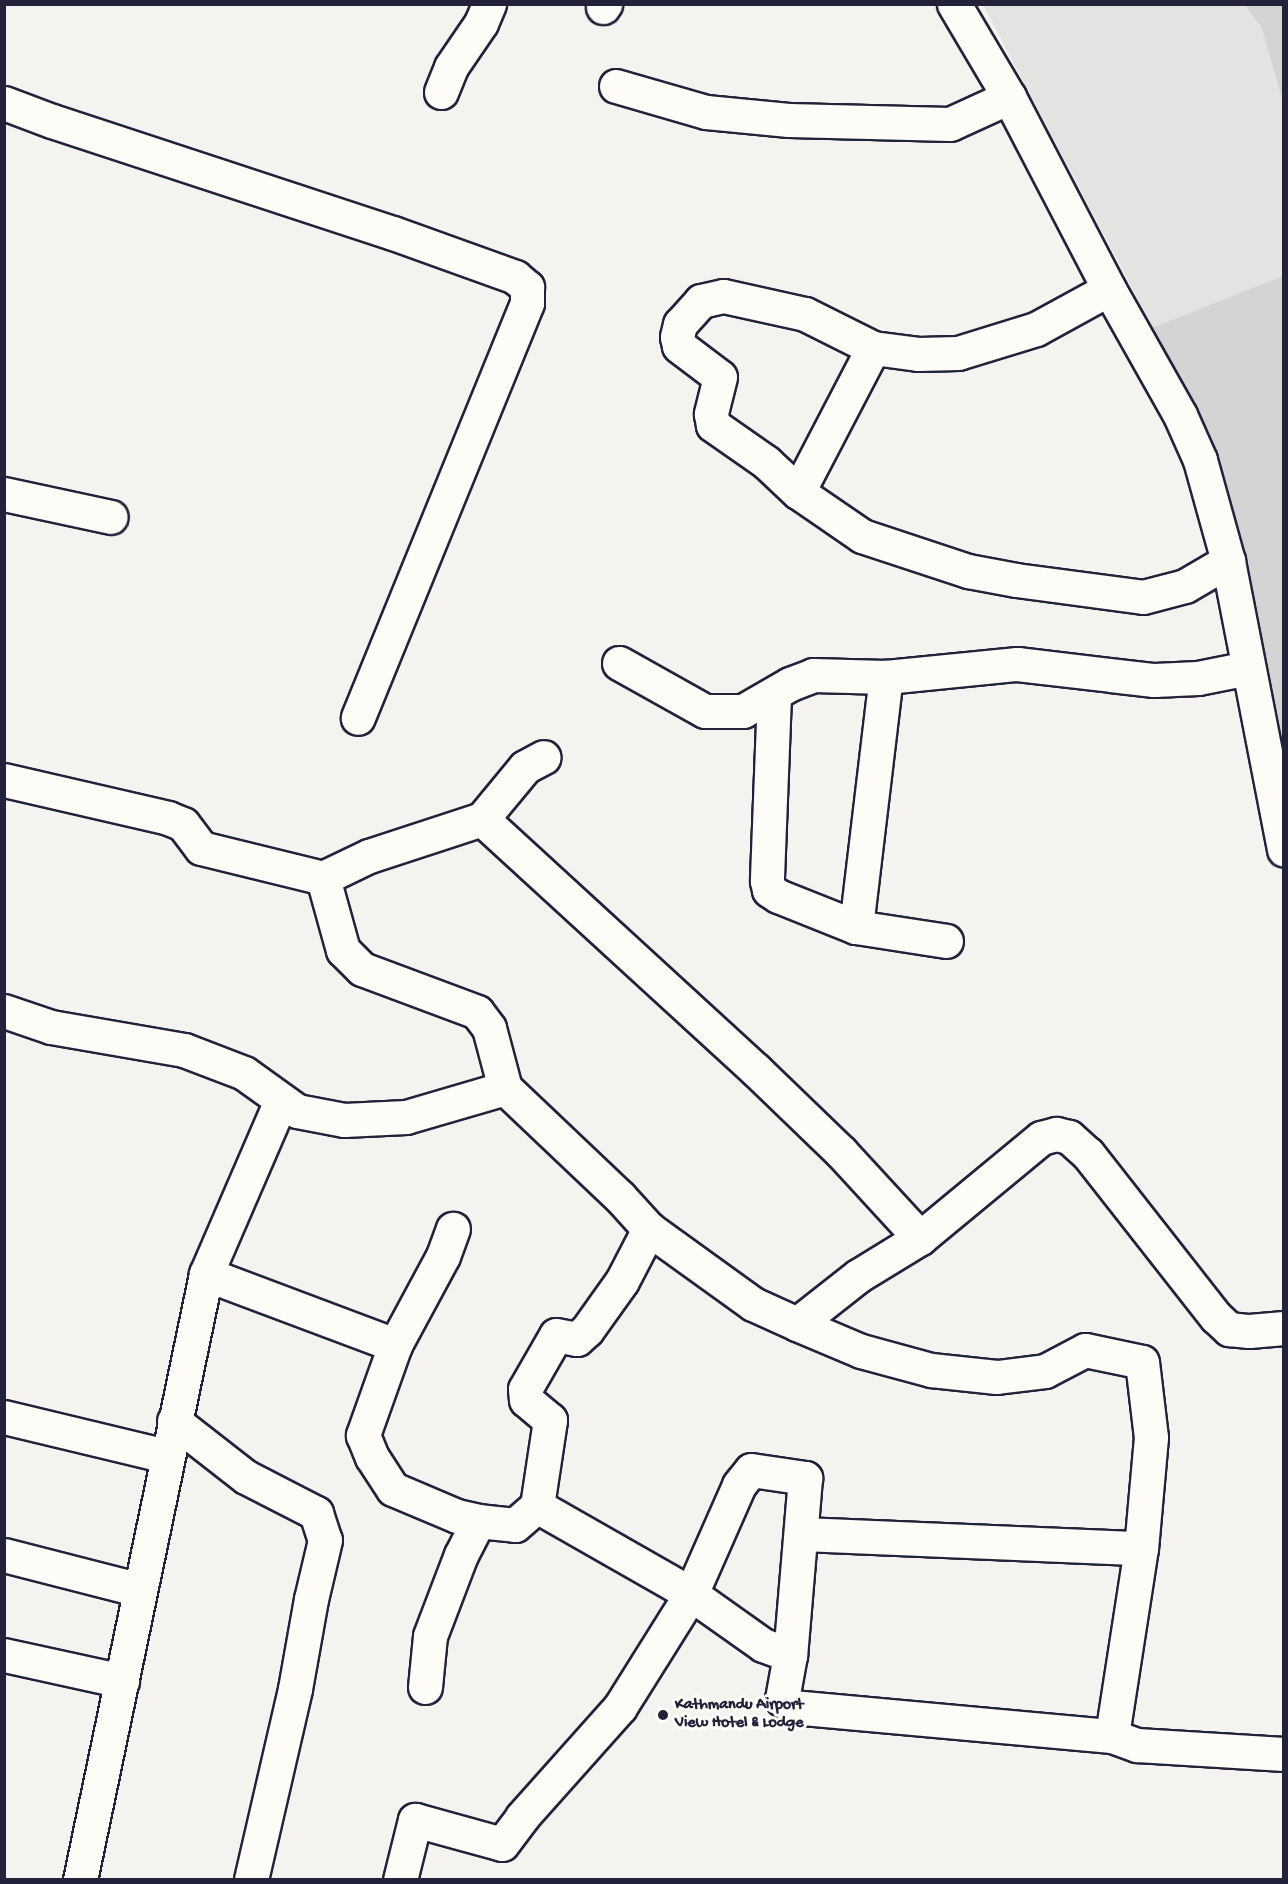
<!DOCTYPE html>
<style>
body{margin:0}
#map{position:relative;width:1288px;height:1884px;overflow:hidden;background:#f4f3ef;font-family:"Gochi Hand",sans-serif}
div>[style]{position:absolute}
.built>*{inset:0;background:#e4e3e2}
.green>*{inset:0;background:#d5d4d5}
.roads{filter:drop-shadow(2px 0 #22223b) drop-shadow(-2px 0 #22223b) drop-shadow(0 2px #22223b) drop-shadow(0 -2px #22223b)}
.street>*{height:33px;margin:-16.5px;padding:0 16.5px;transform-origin:16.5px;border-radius:16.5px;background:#fdfcf7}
.secondary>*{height:33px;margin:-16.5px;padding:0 16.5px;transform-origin:16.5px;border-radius:16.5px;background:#fdfcf7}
.dots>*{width:16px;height:16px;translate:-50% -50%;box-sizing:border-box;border:3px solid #fdfcf7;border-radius:50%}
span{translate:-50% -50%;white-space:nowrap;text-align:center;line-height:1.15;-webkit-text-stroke:6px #fdfcf7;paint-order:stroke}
.poi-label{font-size:16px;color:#22223b;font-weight:700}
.left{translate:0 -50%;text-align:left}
.frame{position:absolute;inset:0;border:6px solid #22223b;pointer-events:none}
</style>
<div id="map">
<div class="built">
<i style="clip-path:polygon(983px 5px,1283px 5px,1283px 750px,1232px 507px,1200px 417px)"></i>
</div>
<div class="green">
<i style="clip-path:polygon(1245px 5px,1283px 5px,1283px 102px,1262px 28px)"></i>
<i style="clip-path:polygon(1283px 276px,1283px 750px,1232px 507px,1200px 417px,1152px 328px)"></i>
</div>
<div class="roads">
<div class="street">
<i style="left:603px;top:7px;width:4px;rotate:-56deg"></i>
<i style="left:616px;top:86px;width:94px;rotate:16.1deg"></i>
<i style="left:706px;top:112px;width:83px;rotate:5.5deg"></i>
<i style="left:789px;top:120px;width:161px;rotate:1.4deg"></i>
<i style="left:950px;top:124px;width:65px;rotate:-24.6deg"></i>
<i style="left:441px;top:92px;width:27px;rotate:-68deg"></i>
<i style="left:451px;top:67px;width:53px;rotate:-55.7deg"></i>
<i style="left:481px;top:23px;width:21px;rotate:-67deg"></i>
<i style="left:4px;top:103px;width:51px;rotate:20.6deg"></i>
<i style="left:52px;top:121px;width:359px;rotate:18.2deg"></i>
<i style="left:393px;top:233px;width:130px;rotate:19.8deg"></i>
<i style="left:515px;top:277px;width:16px;rotate:40deg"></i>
<i style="left:527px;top:287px;width:16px;rotate:90deg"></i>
<i style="left:527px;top:303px;width:448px;rotate:112.2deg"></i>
<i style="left:873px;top:348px;width:76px;rotate:-153.4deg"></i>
<i style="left:805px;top:314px;width:84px;rotate:-167.6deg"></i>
<i style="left:723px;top:296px;width:23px;rotate:167deg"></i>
<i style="left:701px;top:301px;width:31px;rotate:132deg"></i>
<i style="left:680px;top:324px;width:13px;rotate:103deg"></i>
<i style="left:677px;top:337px;width:9px;rotate:77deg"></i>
<i style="left:679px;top:346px;width:51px;rotate:37.1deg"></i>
<i style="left:720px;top:377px;width:38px;rotate:104deg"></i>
<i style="left:711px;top:414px;width:11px;rotate:80deg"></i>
<i style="left:713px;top:425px;width:65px;rotate:34.9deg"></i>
<i style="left:766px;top:462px;width:44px;rotate:43.2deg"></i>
<i style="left:798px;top:492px;width:162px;rotate:-62.5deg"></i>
<i style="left:873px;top:348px;width:45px;rotate:7.6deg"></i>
<i style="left:918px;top:354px;width:40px;rotate:-1.4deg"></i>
<i style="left:958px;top:353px;width:82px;rotate:-17.1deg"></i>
<i style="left:1036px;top:329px;width:83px;rotate:-28.7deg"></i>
<i style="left:798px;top:492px;width:78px;rotate:34.5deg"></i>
<i style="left:862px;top:536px;width:112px;rotate:18.3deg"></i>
<i style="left:968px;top:571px;width:49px;rotate:10.6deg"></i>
<i style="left:1016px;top:580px;width:128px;rotate:7.6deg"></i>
<i style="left:1143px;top:597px;width:43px;rotate:-14.7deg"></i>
<i style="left:1185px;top:586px;width:50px;rotate:-30.2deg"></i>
<i style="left:4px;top:494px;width:109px;rotate:12.1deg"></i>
<i style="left:619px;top:663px;width:98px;rotate:29.2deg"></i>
<i style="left:705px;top:711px;width:38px"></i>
<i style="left:743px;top:711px;width:54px;rotate:-29.9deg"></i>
<i style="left:790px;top:684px;width:25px;rotate:-21deg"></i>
<i style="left:813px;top:675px;width:73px;rotate:1.6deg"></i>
<i style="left:886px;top:677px;width:132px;rotate:-5.7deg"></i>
<i style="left:1017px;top:664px;width:138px;rotate:6.7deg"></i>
<i style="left:1154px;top:680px;width:44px;rotate:-2.6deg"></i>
<i style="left:1198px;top:678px;width:51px;rotate:-11.3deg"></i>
<i style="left:774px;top:695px;width:186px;rotate:92.2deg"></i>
<i style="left:767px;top:881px;width:9px;rotate:77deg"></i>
<i style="left:769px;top:890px;width:11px;rotate:34deg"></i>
<i style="left:778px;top:896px;width:84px;rotate:21.7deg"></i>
<i style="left:856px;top:927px;width:91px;rotate:8.8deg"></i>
<i style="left:4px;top:780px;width:168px;rotate:13deg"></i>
<i style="left:168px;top:818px;width:16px;rotate:22deg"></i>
<i style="left:183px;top:824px;width:30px;rotate:53deg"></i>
<i style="left:201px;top:848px;width:126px;rotate:13.8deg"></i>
<i style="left:323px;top:878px;width:51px;rotate:-25.6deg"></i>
<i style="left:369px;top:856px;width:119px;rotate:-18.1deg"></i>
<i style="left:482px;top:819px;width:67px;rotate:-50.4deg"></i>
<i style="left:525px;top:767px;width:21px;rotate:-28deg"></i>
<i style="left:482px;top:819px;width:372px;rotate:42.5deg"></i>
<i style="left:756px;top:1070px;width:118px;rotate:44deg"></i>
<i style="left:841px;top:1152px;width:117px;rotate:47.4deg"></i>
<i style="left:323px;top:878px;width:75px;rotate:74.5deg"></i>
<i style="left:343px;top:950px;width:27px;rotate:45deg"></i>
<i style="left:362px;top:969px;width:123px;rotate:20.5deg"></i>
<i style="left:477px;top:1012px;width:20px;rotate:53deg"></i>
<i style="left:489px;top:1028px;width:62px;rotate:75.1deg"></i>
<i style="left:505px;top:1088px;width:158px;rotate:43.5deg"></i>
<i style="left:620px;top:1197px;width:43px;rotate:47.8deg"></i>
<i style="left:649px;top:1229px;width:128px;rotate:35.8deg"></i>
<i style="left:753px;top:1304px;width:48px;rotate:24.4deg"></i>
<i style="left:797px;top:1324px;width:78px;rotate:-38.2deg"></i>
<i style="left:858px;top:1276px;width:73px;rotate:-31.5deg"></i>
<i style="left:920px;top:1238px;width:157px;rotate:-39.6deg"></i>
<i style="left:1041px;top:1138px;width:16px;rotate:-15deg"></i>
<i style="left:1056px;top:1134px;width:13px;rotate:13deg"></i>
<i style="left:1069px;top:1137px;width:25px;rotate:42deg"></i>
<i style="left:1088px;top:1154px;width:207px;rotate:51.9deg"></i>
<i style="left:1216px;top:1317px;width:18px;rotate:43deg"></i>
<i style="left:1229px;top:1329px;width:20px;rotate:6deg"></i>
<i style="left:1249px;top:1331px;width:35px;rotate:-5deg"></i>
<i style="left:856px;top:927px;width:252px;rotate:-83.2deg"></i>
<i style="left:4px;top:1011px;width:50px;rotate:18.8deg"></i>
<i style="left:51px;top:1027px;width:135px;rotate:9.8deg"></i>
<i style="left:184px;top:1050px;width:64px;rotate:21deg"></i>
<i style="left:244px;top:1073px;width:65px;rotate:35.6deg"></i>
<i style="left:297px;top:1111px;width:48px;rotate:10.8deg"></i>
<i style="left:344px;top:1120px;width:62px;rotate:-2.8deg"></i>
<i style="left:406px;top:1117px;width:103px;rotate:-16.3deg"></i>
<i style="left:206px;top:1274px;width:202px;rotate:20.6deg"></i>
<i style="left:395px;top:1345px;width:96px;rotate:109.6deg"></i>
<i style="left:363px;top:1435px;width:24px;rotate:68deg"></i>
<i style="left:372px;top:1457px;width:38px;rotate:57deg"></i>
<i style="left:393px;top:1489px;width:69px;rotate:22.9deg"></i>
<i style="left:457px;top:1516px;width:22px;rotate:13deg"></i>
<i style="left:478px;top:1521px;width:37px;rotate:6deg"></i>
<i style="left:515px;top:1525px;width:29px;rotate:-41deg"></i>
<i style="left:537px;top:1506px;width:87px;rotate:-81.4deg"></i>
<i style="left:550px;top:1420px;width:31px;rotate:-140deg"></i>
<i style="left:526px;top:1400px;width:11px;rotate:-95deg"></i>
<i style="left:525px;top:1389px;width:62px;rotate:-60.1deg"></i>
<i style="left:556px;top:1335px;width:21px;rotate:11deg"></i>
<i style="left:577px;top:1339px;width:13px;rotate:-42deg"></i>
<i style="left:587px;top:1330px;width:60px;rotate:-54.5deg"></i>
<i style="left:622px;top:1281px;width:59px;rotate:-62.6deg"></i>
<i style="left:797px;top:1324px;width:69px;rotate:22.9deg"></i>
<i style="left:861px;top:1351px;width:73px;rotate:15.2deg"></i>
<i style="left:931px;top:1370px;width:66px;rotate:6.1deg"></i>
<i style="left:997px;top:1377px;width:48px;rotate:-7.1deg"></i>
<i style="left:1045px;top:1371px;width:45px;rotate:-27.7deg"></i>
<i style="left:1085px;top:1350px;width:58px;rotate:11.9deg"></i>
<i style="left:1142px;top:1362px;width:76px;rotate:83.2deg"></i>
<i style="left:1151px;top:1437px;width:111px;rotate:95.1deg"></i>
<i style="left:1141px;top:1548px;width:190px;rotate:98.8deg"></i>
<i style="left:395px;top:1345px;width:101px;rotate:-61.7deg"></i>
<i style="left:443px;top:1256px;width:29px;rotate:-70deg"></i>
<i style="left:4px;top:1417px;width:168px;rotate:13.5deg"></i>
<i style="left:174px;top:1421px;width:91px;rotate:37.9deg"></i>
<i style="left:246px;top:1477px;width:79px;rotate:27.2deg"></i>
<i style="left:316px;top:1513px;width:28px;rotate:72deg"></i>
<i style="left:325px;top:1540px;width:61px;rotate:103.3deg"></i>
<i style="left:311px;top:1599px;width:91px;rotate:100.1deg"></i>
<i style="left:295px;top:1689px;width:196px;rotate:103deg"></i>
<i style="left:537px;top:1506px;width:177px;rotate:29.7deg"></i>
<i style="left:691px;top:1594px;width:88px;rotate:35.3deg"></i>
<i style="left:763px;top:1645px;width:29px;rotate:20deg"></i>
<i style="left:801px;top:1534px;width:340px;rotate:2.4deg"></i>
<i style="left:4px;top:1555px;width:140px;rotate:14.4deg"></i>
<i style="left:4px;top:1655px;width:121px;rotate:12.4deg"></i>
<i style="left:425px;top:1687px;width:51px;rotate:-84.4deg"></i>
<i style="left:430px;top:1636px;width:87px;rotate:-69.1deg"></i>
<i style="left:461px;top:1555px;width:38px;rotate:-63deg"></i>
<i style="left:80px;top:1880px;width:619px;rotate:-78.25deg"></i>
<i style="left:206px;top:1274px;width:189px;rotate:-66.6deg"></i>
<i style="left:400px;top:1880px;width:62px;rotate:-76deg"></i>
<i style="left:415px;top:1820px;width:90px;rotate:15.4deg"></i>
<i style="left:502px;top:1844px;width:34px;rotate:-53deg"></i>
<i style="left:522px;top:1817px;width:147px;rotate:-48.3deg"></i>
<i style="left:620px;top:1707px;width:133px;rotate:-57.9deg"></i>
<i style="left:691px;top:1594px;width:119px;rotate:-66.2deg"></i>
<i style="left:739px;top:1485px;width:19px;rotate:-51deg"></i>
<i style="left:751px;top:1470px;width:55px;rotate:8.4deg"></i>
<i style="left:805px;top:1478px;width:178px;rotate:94.8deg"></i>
<i style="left:790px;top:1655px;width:45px;rotate:100.3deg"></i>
<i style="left:782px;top:1699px;width:13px;rotate:39deg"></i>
<i style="left:792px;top:1707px;width:321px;rotate:5.2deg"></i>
<i style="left:1112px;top:1736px;width:27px;rotate:20deg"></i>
<i style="left:1137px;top:1745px;width:147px;rotate:3.5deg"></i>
</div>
<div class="secondary">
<i style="left:954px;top:4px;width:108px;rotate:59.4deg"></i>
<i style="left:1009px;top:97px;width:216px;rotate:62.5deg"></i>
<i style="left:1109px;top:289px;width:145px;rotate:60.6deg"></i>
<i style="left:1180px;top:415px;width:49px;rotate:66deg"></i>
<i style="left:1200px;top:460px;width:105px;rotate:74.5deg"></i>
<i style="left:1228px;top:561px;width:294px;rotate:79deg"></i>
</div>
</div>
<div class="dots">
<i style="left:663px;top:1715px;background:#22223b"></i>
</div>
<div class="poi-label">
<span class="left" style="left:675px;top:1715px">Kathmandu Airport<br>View Hotel &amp; Lodge</span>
</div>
<div class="frame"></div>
</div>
